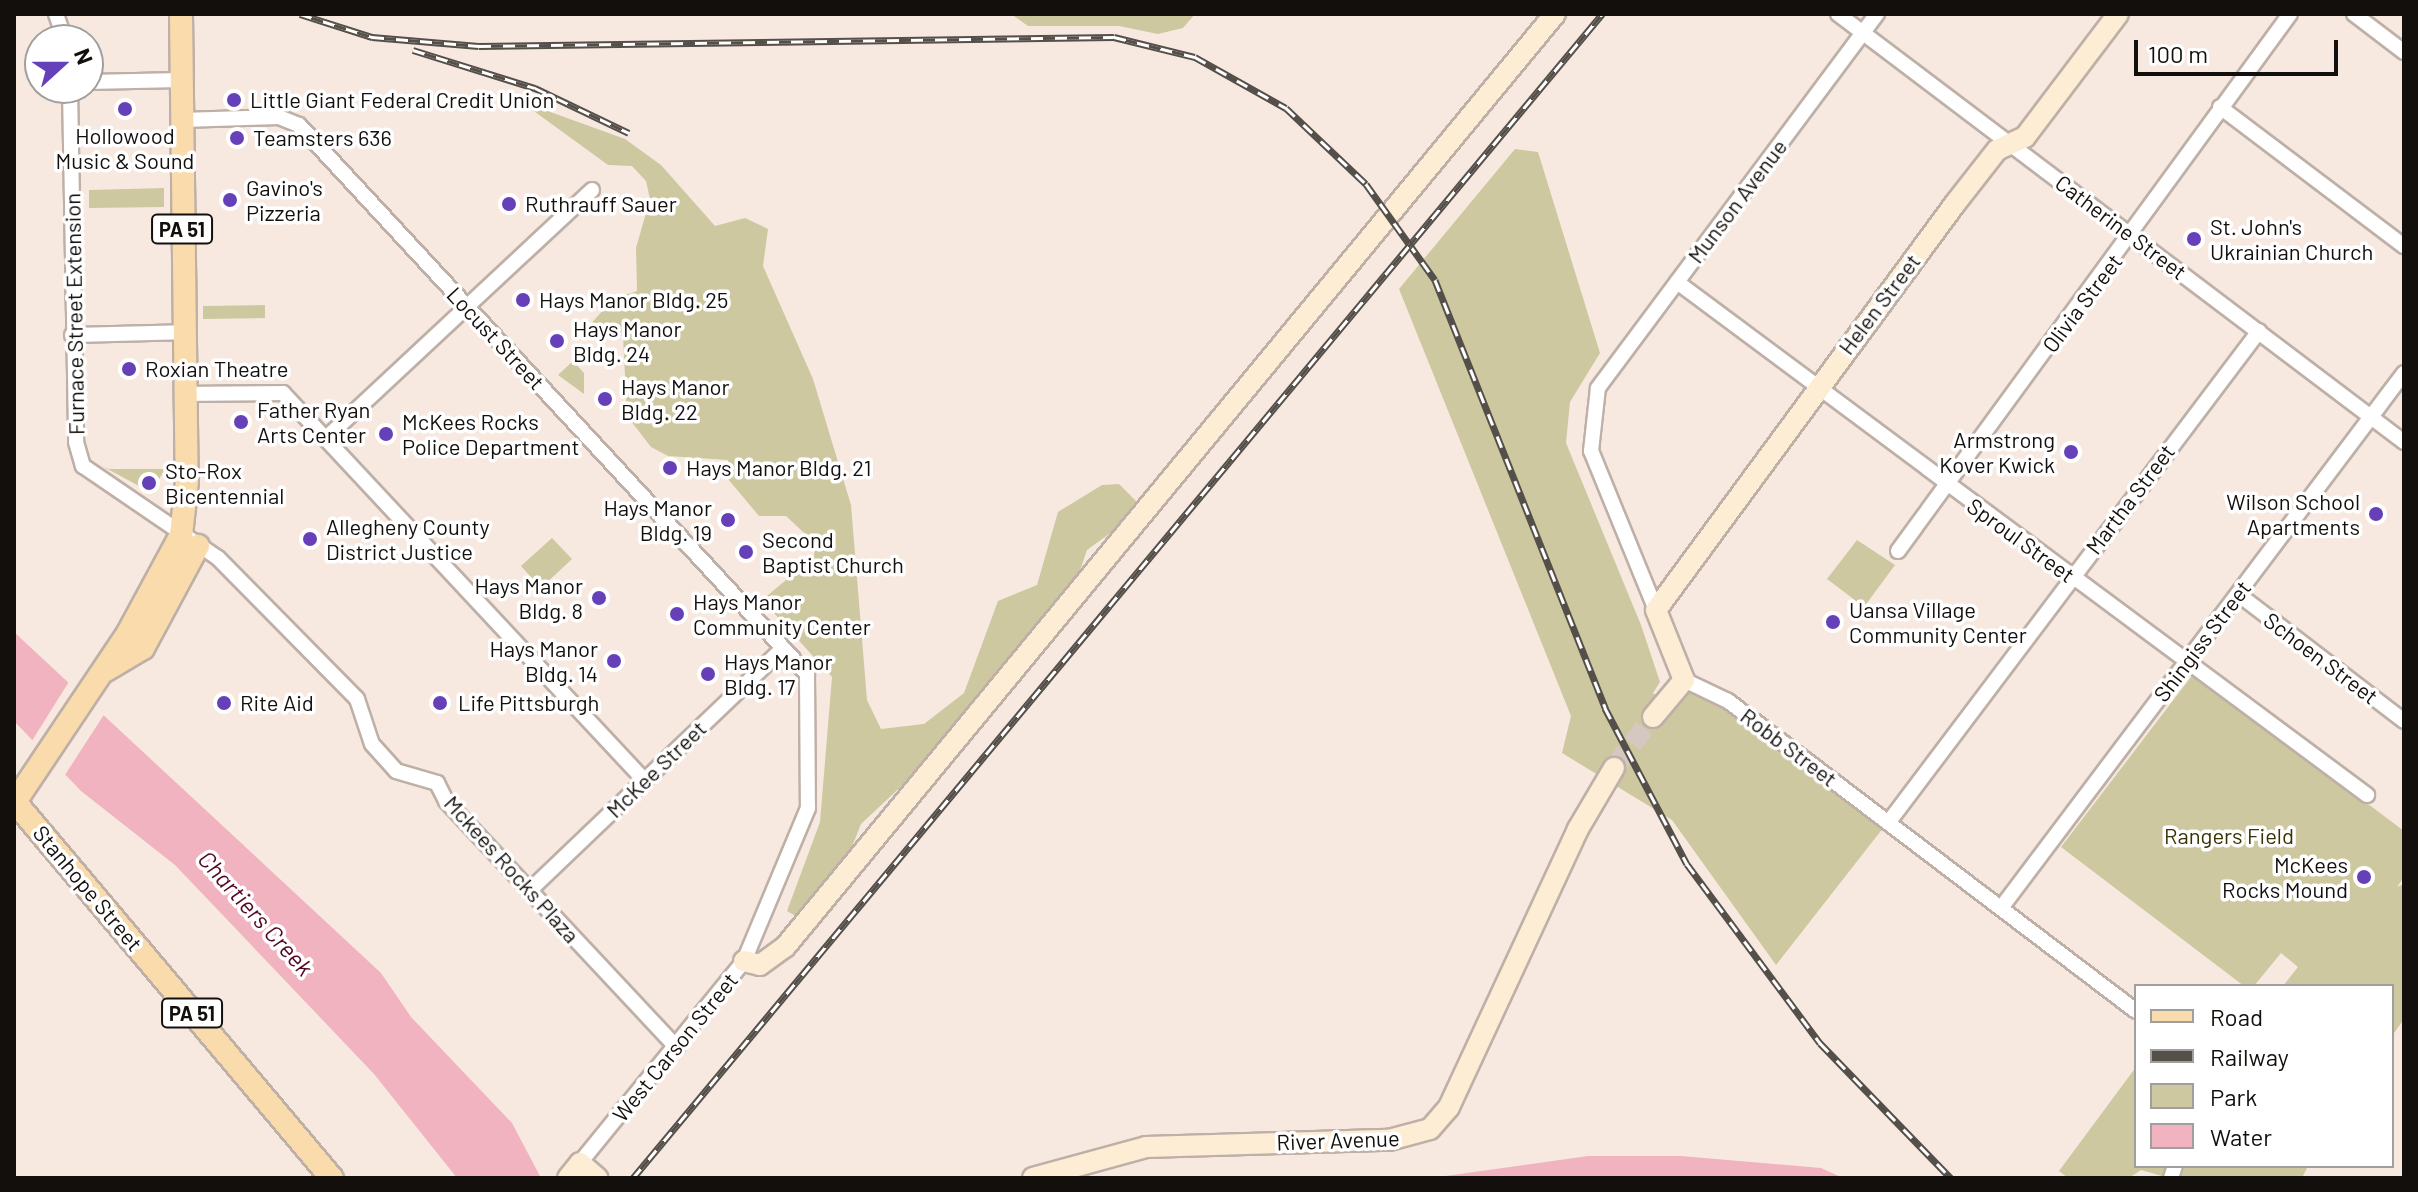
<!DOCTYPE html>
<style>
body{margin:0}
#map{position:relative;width:2418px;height:1192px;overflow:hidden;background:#f7e9e0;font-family:Barlow,sans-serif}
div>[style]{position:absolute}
.green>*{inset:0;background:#cdc8a0}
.water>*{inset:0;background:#f2b3c0}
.pier>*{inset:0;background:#f7e9e0}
.secondary-tunnel>*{height:20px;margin-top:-10px;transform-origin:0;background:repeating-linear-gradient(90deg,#d5c8c0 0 20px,transparent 0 30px)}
.roads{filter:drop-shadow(2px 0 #beb0a7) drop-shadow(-2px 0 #beb0a7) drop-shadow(0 2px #beb0a7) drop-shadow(0 -2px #beb0a7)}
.street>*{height:14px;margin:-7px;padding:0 7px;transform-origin:7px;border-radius:7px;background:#fff}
.secondary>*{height:20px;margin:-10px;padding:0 10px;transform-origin:10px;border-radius:10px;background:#fdedd5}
.primary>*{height:22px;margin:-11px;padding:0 11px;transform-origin:11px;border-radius:11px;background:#fadbab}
.rail>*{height:7px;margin-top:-3.5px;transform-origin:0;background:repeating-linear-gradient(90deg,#fff 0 12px,#554f4a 0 24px);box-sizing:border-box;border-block:2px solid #554f4a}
.dots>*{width:22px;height:22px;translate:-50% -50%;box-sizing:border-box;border:4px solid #fff;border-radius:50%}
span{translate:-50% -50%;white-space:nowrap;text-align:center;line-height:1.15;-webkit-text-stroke:7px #fff;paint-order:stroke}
.shield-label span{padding:2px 6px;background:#fff;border:2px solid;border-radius:6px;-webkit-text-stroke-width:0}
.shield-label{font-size:20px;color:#130f0c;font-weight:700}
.poi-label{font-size:22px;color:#130f0c}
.left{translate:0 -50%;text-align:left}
.right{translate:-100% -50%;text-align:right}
.street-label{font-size:22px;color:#130f0c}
.park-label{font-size:22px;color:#393303}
.water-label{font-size:24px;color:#520824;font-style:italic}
.frame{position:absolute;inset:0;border:16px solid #130f0c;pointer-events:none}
.legend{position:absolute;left:2134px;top:984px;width:260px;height:184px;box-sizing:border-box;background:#fff;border:2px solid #a19f9e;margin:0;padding:10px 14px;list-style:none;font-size:24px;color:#130f0c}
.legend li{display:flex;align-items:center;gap:16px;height:40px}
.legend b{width:40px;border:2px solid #a19f9e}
.north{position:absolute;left:24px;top:24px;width:80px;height:80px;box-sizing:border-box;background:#fff;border:2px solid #a19f9e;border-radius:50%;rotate:69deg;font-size:22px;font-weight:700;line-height:32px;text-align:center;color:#130f0c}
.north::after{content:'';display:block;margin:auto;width:28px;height:36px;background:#6640b8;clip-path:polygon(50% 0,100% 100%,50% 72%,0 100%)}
.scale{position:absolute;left:2134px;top:40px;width:204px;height:36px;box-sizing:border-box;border:4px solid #130f0c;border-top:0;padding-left:10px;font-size:24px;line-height:28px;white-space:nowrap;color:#130f0c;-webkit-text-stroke:6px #fff;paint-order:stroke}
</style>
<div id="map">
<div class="green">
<i style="clip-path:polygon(1011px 14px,1195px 14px,1183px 28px,1158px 34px,1119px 26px,1028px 26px)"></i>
<i style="clip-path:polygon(520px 101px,625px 139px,661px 165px,715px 226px,745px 218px,768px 229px,763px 266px,813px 379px,851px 505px,867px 700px,881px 729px,924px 724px,964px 693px,998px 601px,1037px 585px,1058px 512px,1102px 485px,1119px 484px,1138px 503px,1131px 518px,1087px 550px,1072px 594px,959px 732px,861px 824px,842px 872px,803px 920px,787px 911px,820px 822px,832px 677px,762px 600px,814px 557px,815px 543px,786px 516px,759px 516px,728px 479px,728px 460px,668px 456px,651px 447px,627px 416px,623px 336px,595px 338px,587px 328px,613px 299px,637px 291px,636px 248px,650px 199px,646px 181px,632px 166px,608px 165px)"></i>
<i style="clip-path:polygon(1515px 149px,1538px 152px,1600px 353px,1570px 402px,1566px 443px,1641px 625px,1660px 682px,1653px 693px,1672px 709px,1693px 683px,1887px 823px,1776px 965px,1672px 820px,1562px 753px,1571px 716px,1399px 289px)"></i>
<i style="clip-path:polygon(164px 188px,164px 207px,89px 208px,89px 190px)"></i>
<i style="clip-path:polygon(265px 305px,265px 318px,203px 319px,203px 306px)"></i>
<i style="clip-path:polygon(573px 361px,584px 373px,584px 394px,558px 375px)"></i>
<i style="clip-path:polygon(102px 466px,109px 469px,165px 469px,158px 481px,139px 486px)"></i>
<i style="clip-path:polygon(552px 538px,572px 559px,541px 588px,521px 566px)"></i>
<i style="clip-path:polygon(1857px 540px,1895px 565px,1864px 607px,1827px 579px)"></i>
<i style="clip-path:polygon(2194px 673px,2404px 831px,2404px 877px,2397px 887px,2404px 884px,2404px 1019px,2392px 1036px,2392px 986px,2283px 986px,2298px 967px,2281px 953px,2254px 986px,2244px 986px,2061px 847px)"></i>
<i style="clip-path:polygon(2136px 1067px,2136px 1166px,2173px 1166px,2169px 1178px,2141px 1170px,2129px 1178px,2068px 1178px,2059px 1171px)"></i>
<i style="clip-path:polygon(2185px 1166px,2308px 1166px,2302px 1178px,2181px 1178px)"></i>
</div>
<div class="water">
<i style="clip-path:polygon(14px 632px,381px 973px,411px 1017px,512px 1123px,541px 1178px,457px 1178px,374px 1074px,175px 865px,81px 791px,14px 721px)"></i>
<i style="clip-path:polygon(1588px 1156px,1681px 1156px,1821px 1168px,1843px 1178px,1431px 1178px)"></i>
</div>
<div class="pier">
<i style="clip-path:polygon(70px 680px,107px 710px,63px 778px,30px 744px)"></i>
</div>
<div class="secondary-tunnel">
<i style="left:1614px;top:768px;width:64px;rotate:-52.6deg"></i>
</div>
<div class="roads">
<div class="street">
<i style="left:56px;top:14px;width:28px;rotate:71deg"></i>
<i style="left:1838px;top:14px;width:710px;rotate:37.1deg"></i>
<i style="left:2354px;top:14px;width:63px;rotate:37.2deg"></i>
<i style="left:88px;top:82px;width:93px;rotate:-1.2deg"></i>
<i style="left:70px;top:88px;width:354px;rotate:89deg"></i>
<i style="left:76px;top:442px;width:25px;rotate:74deg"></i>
<i style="left:83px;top:466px;width:163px;rotate:34.3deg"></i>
<i style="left:218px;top:558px;width:198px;rotate:45.4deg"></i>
<i style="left:357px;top:699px;width:47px;rotate:71.6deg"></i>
<i style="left:372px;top:744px;width:36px;rotate:48deg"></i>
<i style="left:396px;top:771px;width:43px;rotate:16.3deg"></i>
<i style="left:437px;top:783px;width:20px;rotate:63deg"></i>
<i style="left:446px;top:801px;width:338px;rotate:46.9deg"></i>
<i style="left:2220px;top:107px;width:231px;rotate:37.1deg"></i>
<i style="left:181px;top:120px;width:98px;rotate:-1.8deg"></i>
<i style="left:279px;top:117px;width:22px;rotate:22deg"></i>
<i style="left:299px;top:125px;width:748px;rotate:47.22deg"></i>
<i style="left:807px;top:674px;width:134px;rotate:89.6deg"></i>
<i style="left:808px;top:808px;width:166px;rotate:112.7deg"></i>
<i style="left:744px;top:961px;width:260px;rotate:129.1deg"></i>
<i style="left:1677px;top:282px;width:860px;rotate:36.63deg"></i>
<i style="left:72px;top:335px;width:112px;rotate:-1.5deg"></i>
<i style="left:185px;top:394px;width:98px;rotate:-0.6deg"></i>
<i style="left:283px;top:393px;width:529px;rotate:46.99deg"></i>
<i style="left:325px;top:439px;width:365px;rotate:-43deg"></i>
<i style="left:1898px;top:551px;width:665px;rotate:-53.87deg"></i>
<i style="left:2238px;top:594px;width:209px;rotate:37.4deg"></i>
<i style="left:1656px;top:610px;width:172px;rotate:-112.2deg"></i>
<i style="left:1591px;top:451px;width:63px;rotate:-83.7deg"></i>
<i style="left:1598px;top:388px;width:467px;rotate:-53.3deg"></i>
<i style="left:1684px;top:680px;width:49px;rotate:25.5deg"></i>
<i style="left:1728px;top:701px;width:512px;rotate:37.23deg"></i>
<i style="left:1888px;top:823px;width:616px;rotate:-52.98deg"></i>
<i style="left:530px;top:890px;width:350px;rotate:-43.7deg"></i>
<i style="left:2001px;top:908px;width:670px;rotate:-53.01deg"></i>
<i style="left:2171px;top:1178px;width:13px;rotate:-72deg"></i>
</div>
<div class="secondary">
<i style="left:1653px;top:717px;width:48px;rotate:-50deg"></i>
<i style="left:1684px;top:680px;width:75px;rotate:-111.8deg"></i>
<i style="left:1656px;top:610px;width:503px;rotate:-53.65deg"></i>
<i style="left:1954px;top:205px;width:70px;rotate:-52deg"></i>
<i style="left:1997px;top:150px;width:31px;rotate:-25deg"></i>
<i style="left:2025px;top:137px;width:154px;rotate:-52.9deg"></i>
<i style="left:744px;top:961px;width:16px;rotate:14deg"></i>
<i style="left:760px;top:965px;width:31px;rotate:-36deg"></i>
<i style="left:785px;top:947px;width:1210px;rotate:-50.47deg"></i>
<i style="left:568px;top:1178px;width:19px;rotate:-51deg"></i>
<i style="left:580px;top:1163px;width:23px;rotate:41deg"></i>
<i style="left:1033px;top:1178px;width:117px;rotate:-15.3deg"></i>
<i style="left:1146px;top:1147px;width:243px;rotate:-1.7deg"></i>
<i style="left:1389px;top:1140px;width:42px;rotate:-15deg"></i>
<i style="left:1430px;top:1129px;width:29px;rotate:-49deg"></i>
<i style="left:1449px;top:1107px;width:306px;rotate:-65.1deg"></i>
<i style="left:1578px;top:829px;width:71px;rotate:-59.5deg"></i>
</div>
<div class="primary">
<i style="left:181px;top:14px;width:467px;rotate:89.3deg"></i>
<i style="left:187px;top:481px;width:54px;rotate:96.3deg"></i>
<i style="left:181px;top:535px;width:111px;rotate:118.4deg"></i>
<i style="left:128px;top:633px;width:203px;rotate:123.8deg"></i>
<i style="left:15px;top:802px;width:492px;rotate:49.9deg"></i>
<i style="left:106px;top:670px;width:43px;rotate:-30.7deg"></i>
<i style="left:143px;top:648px;width:116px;rotate:-61.7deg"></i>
</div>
</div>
<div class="rail">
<i style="left:300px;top:14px;width:76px;rotate:17.7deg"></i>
<i style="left:372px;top:37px;width:107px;rotate:4.8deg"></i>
<i style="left:479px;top:46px;width:635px;rotate:-0.81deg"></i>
<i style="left:1114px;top:37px;width:83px;rotate:13.9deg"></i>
<i style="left:1195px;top:57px;width:104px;rotate:29.3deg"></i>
<i style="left:1286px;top:108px;width:110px;rotate:43.5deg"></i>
<i style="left:1366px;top:184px;width:118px;rotate:54.3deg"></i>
<i style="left:1435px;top:280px;width:461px;rotate:68.3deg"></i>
<i style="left:1605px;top:708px;width:176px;rotate:62.3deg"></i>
<i style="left:1687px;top:864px;width:223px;rotate:53.4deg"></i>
<i style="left:1820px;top:1043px;width:188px;rotate:45.9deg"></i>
<i style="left:413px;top:50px;width:128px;rotate:17.3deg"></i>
<i style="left:535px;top:88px;width:104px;rotate:25.6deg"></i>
<i style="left:633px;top:1178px;width:1515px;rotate:-50.22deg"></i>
</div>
<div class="dots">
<i style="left:234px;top:100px;background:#6640b8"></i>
<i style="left:125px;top:109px;background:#6640b8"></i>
<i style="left:237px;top:138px;background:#6640b8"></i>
<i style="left:230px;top:200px;background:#6640b8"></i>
<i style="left:509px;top:204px;background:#6640b8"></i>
<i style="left:2194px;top:239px;background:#6640b8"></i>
<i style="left:523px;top:300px;background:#6640b8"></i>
<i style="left:557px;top:341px;background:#6640b8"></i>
<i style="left:129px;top:369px;background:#6640b8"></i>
<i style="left:605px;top:399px;background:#6640b8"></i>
<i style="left:241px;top:422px;background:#6640b8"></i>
<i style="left:386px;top:434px;background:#6640b8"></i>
<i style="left:2071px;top:452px;background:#6640b8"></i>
<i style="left:670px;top:468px;background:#6640b8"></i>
<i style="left:149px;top:483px;background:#6640b8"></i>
<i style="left:2376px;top:514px;background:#6640b8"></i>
<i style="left:728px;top:520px;background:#6640b8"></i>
<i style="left:310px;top:539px;background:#6640b8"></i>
<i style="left:746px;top:552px;background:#6640b8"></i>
<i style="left:599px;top:598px;background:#6640b8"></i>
<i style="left:677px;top:614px;background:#6640b8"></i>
<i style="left:1833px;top:622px;background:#6640b8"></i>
<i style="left:614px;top:661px;background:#6640b8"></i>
<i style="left:708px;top:674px;background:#6640b8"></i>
<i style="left:224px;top:703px;background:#6640b8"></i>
<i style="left:440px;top:703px;background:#6640b8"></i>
<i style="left:2364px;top:877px;background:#6640b8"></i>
</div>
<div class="shield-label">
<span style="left:182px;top:229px">PA 51</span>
<span style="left:192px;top:1013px">PA 51</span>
</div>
<div class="poi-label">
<span class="left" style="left:250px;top:100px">Little Giant Federal Credit Union</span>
<span style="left:125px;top:148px">Hollowood<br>Music &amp; Sound</span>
<span class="left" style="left:253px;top:138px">Teamsters 636</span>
<span class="left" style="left:246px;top:200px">Gavino's<br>Pizzeria</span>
<span class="left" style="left:525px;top:204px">Ruthrauff Sauer</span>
<span class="left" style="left:2210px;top:239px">St. John's<br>Ukrainian Church</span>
<span class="left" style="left:539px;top:300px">Hays Manor Bldg. 25</span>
<span class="left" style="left:573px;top:341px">Hays Manor<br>Bldg. 24</span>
<span class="left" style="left:145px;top:369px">Roxian Theatre</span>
<span class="left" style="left:621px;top:399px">Hays Manor<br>Bldg. 22</span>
<span class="left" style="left:257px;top:422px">Father Ryan<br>Arts Center</span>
<span class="left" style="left:402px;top:434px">McKees Rocks<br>Police Department</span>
<span class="right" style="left:2055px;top:452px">Armstrong<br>Kover Kwick</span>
<span class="left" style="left:686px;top:468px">Hays Manor Bldg. 21</span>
<span class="left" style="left:165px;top:483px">Sto-Rox<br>Bicentennial</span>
<span class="right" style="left:2360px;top:514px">Wilson School<br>Apartments</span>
<span class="right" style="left:712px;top:520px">Hays Manor<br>Bldg. 19</span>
<span class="left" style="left:326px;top:539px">Allegheny County<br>District Justice</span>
<span class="left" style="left:762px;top:552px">Second<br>Baptist Church</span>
<span class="right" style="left:583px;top:598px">Hays Manor<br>Bldg. 8</span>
<span class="left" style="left:693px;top:614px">Hays Manor<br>Community Center</span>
<span class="left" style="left:1849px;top:622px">Uansa Village<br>Community Center</span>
<span class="right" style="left:598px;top:661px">Hays Manor<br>Bldg. 14</span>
<span class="left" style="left:724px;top:674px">Hays Manor<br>Bldg. 17</span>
<span class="left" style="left:240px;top:703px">Rite Aid</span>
<span class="left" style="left:458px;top:703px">Life Pittsburgh</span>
<span class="right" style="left:2348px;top:877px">McKees<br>Rocks Mound</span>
</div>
<div class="street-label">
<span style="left:1737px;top:201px;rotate:-53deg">Munson Avenue</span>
<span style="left:2121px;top:227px;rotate:37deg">Catherine Street</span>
<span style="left:2082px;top:303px;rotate:-53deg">Olivia Street</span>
<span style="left:1879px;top:304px;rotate:-53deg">Helen Street</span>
<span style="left:74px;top:314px;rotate:-91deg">Furnace Street Extension</span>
<span style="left:496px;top:338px;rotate:47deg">Locust Street</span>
<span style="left:2130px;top:499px;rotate:-53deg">Martha Street</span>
<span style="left:2021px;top:540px;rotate:36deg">Sproul Street</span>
<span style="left:2202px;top:641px;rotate:-53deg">Shingiss Street</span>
<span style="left:2321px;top:658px;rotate:37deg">Schoen Street</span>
<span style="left:1789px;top:747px;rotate:37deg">Robb Street</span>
<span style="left:656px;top:769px;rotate:-44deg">McKee Street</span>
<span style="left:512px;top:869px;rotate:48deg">Mckees Rocks Plaza</span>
<span style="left:88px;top:888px;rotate:50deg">Stanhope Street</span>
<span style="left:675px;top:1047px;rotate:-51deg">West Carson Street</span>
<span style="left:1338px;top:1140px;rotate:-2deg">River Avenue</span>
</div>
<div class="park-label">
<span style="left:2229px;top:836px">Rangers Field</span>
</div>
<div class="water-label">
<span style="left:256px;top:913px;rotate:48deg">Chartiers Creek</span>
</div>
<div class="frame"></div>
<ul class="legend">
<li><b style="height:10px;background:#fadbab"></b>Road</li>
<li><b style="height:10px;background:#554f4a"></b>Railway</li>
<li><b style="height:22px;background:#cdc8a0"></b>Park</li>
<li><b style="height:22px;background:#f2b3c0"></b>Water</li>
</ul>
<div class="north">N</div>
<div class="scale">100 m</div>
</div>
